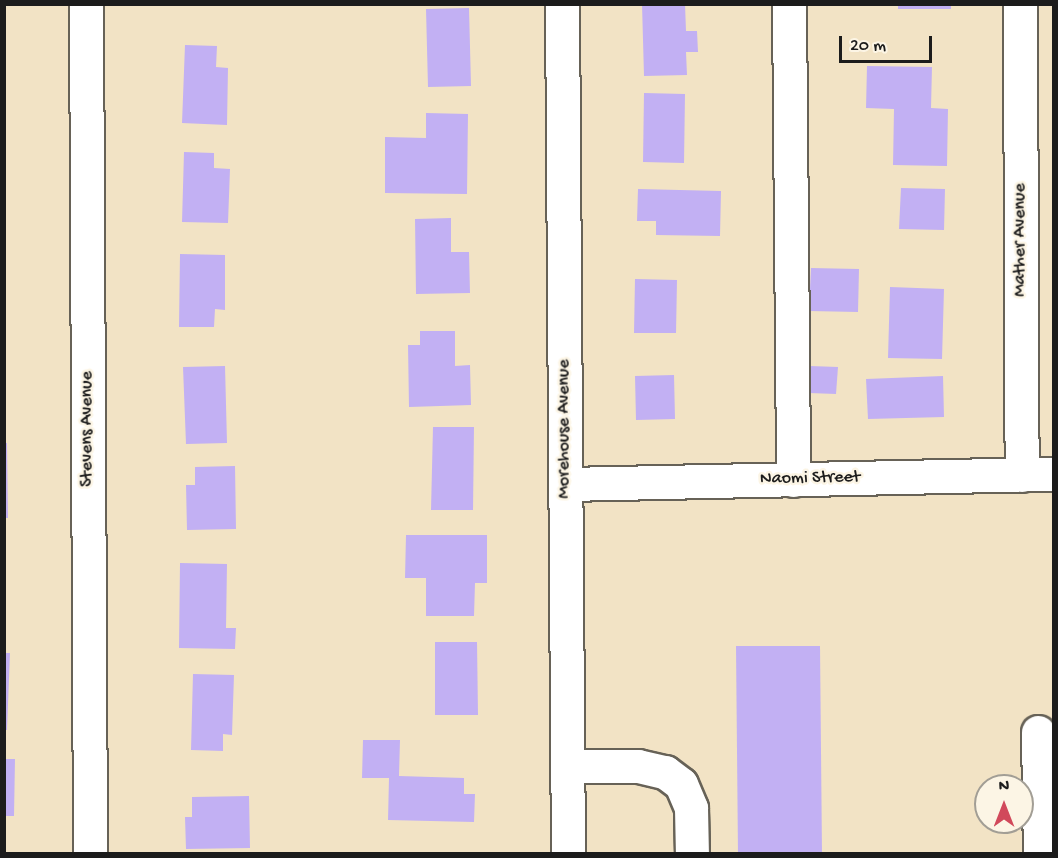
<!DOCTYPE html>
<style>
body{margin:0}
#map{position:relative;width:1058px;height:858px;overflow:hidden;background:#f2e3c5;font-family:"Gochi Hand",sans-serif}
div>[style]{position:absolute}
.building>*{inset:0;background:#c2b0f3}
.roads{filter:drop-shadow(2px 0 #676257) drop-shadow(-2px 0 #676257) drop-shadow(0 2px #676257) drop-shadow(0 -2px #676257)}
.minor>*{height:33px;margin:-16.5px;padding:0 16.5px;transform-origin:16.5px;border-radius:16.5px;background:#fff}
span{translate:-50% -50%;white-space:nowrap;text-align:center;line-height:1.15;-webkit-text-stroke:5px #fcf5e5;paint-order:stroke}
.street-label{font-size:18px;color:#1c1c1c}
.frame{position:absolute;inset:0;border:6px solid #1c1c1c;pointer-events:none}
.north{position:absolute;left:974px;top:774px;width:60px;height:60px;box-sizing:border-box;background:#fcf5e5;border:2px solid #a29e95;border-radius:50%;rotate:0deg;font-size:16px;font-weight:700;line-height:24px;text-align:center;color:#1c1c1c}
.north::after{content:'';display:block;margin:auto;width:21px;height:27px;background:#d1495b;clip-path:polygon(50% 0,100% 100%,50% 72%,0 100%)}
.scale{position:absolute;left:839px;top:36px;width:93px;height:27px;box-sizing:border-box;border:3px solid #1c1c1c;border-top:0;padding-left:8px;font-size:18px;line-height:21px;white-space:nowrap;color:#1c1c1c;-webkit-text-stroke:4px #fcf5e5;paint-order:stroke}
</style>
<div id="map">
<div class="building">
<i style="clip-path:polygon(642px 4px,685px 4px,686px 31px,697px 31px,698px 52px,686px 52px,687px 75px,644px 76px)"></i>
<i style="clip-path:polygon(898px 4px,951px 4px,951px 9px,898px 9px)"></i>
<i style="clip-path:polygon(469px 8px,471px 86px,428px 87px,426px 9px)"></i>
<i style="clip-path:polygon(185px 45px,217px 46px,216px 67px,228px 68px,227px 125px,182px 123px)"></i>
<i style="clip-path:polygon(867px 66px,932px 67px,931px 108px,948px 109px,947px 166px,893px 165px,894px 109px,866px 108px)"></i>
<i style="clip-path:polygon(644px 93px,685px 94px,684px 163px,643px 162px)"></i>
<i style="clip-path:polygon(426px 113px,468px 114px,467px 194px,385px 193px,385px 137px,426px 138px)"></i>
<i style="clip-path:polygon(184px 152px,214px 153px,214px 168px,230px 169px,228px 223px,182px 222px)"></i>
<i style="clip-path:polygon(901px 188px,945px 189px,944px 230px,899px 229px)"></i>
<i style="clip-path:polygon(638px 189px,721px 191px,720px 236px,656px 235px,656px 221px,637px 221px)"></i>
<i style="clip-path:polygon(451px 218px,451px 252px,469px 252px,470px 293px,416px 294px,415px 219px)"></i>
<i style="clip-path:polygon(180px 254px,225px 255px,225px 310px,215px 309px,214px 327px,179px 327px)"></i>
<i style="clip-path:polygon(811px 268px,859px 269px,858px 312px,809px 311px)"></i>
<i style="clip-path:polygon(635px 279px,677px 280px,676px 333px,634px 333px)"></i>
<i style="clip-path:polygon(890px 287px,944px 289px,942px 359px,888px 358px)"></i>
<i style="clip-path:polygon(420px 331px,455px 331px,455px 366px,470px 365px,471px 405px,409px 407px,408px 345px,420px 345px)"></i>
<i style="clip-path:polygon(225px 366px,227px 443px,186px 444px,183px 367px)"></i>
<i style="clip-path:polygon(810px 366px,838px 367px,836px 394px,809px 393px)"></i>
<i style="clip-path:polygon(674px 375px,675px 419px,636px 420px,635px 376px)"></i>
<i style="clip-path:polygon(943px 376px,944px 417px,868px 419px,866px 379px)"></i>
<i style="clip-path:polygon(433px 427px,474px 427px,473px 510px,431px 510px)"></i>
<i style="clip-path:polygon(5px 443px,7px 443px,8px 518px,5px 518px)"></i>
<i style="clip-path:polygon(235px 466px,236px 529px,187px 530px,186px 485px,195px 485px,195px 467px)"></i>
<i style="clip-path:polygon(406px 535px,487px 535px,487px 583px,475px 583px,474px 616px,426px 616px,426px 578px,405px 578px)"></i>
<i style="clip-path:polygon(180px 563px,227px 564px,226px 628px,236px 628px,235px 649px,179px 648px)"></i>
<i style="clip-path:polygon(435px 642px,477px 642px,478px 715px,435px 715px)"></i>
<i style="clip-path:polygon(736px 646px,820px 646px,822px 854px,738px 854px)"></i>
<i style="clip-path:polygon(4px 653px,10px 653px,7px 730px,4px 730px)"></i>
<i style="clip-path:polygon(193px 674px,234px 675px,232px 735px,223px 734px,223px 751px,191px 750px)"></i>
<i style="clip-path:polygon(363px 740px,400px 740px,399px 776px,464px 778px,464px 794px,475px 794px,474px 822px,388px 820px,389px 778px,362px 778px)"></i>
<i style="clip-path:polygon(4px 759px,15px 759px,14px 816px,4px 816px)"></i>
<i style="clip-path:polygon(249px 796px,250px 848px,186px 849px,185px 817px,192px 817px,192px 797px)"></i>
</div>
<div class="roads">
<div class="minor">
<i style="left:86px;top:4px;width:850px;rotate:89.73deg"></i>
<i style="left:562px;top:4px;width:850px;rotate:89.6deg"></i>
<i style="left:789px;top:4px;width:476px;rotate:89.5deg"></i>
<i style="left:1020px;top:4px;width:471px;rotate:89.8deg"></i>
<i style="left:566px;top:484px;width:488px;rotate:-1.2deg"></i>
<i style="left:1038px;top:732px;width:122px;rotate:89.1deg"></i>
<i style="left:568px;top:766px;width:70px"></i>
<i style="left:638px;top:766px;width:28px;rotate:13deg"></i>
<i style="left:665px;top:772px;width:20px;rotate:37deg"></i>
<i style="left:681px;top:784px;width:26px;rotate:67deg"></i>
<i style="left:691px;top:808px;width:46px;rotate:88.8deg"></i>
</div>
</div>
<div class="street-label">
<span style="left:1021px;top:240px;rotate:-90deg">Mather Avenue</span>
<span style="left:88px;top:429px;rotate:-90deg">Stevens Avenue</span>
<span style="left:565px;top:429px;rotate:-90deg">Morehouse Avenue</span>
<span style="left:810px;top:479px;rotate:-1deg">Naomi Street</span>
</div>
<div class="frame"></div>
<div class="north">N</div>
<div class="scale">20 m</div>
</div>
